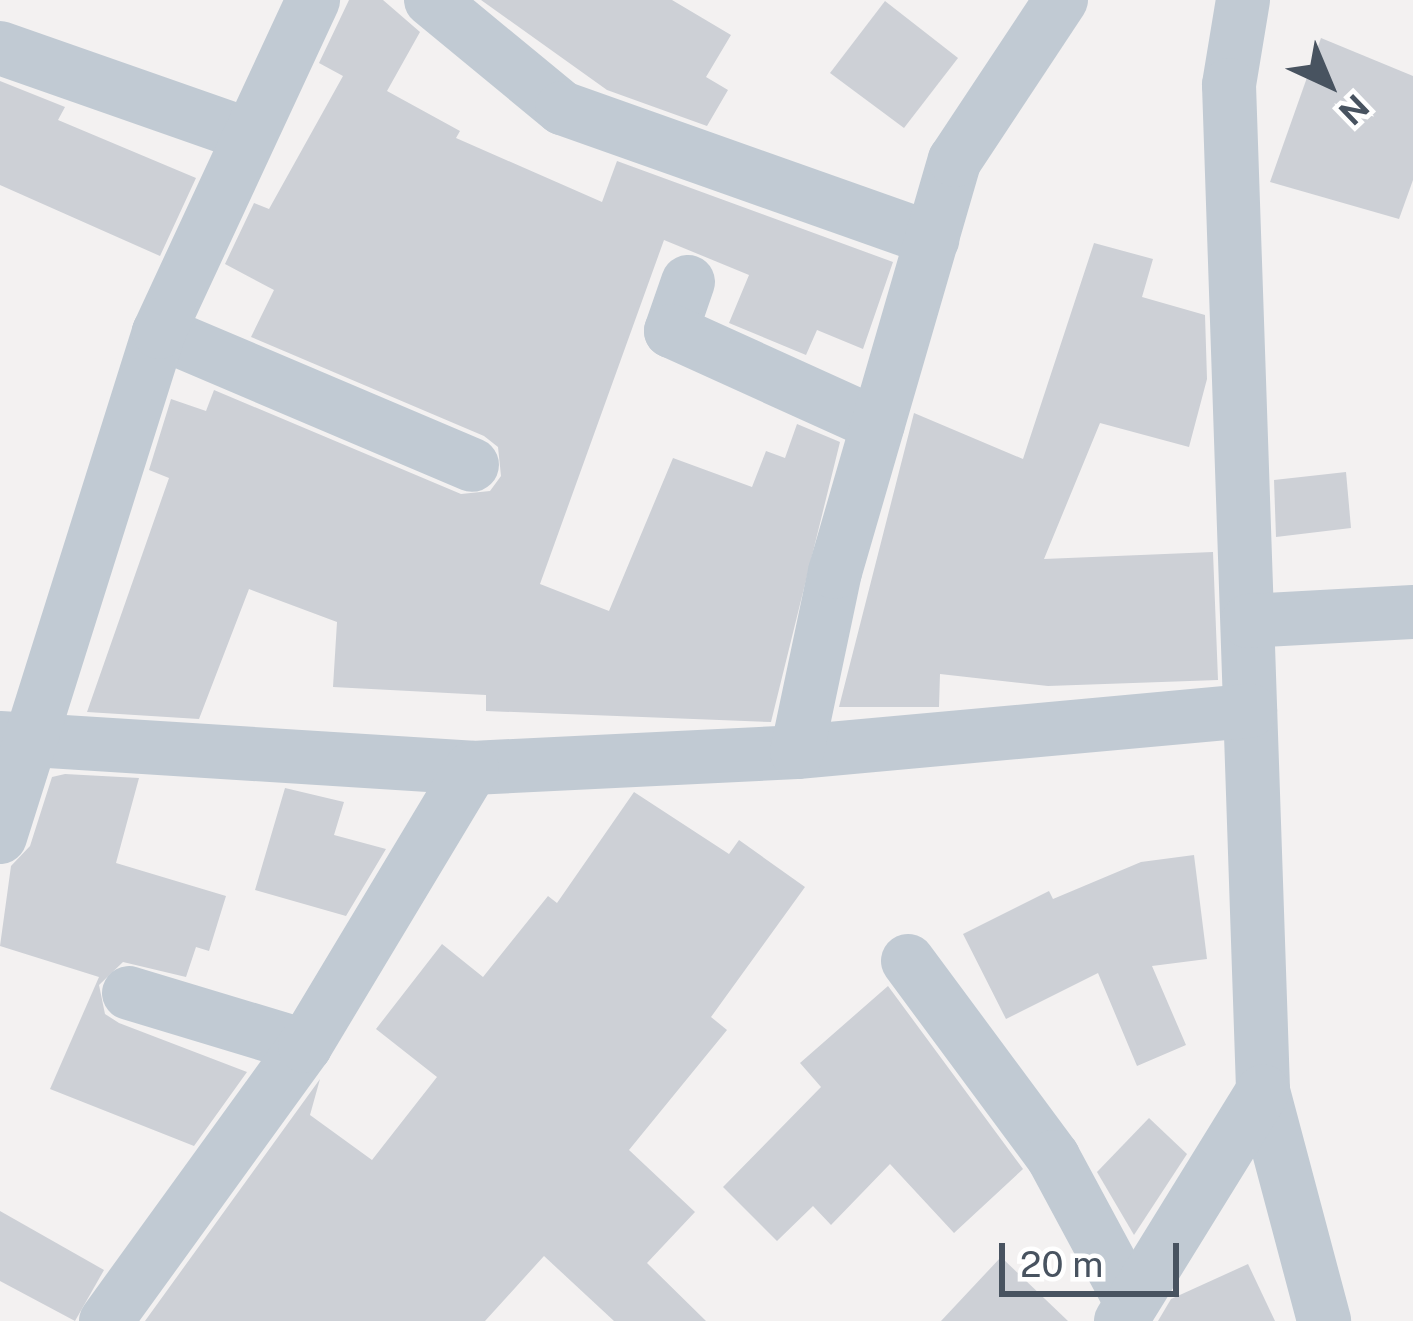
<!DOCTYPE html>
<style>
body{margin:0}
#map{position:relative;width:1413px;height:1321px;overflow:hidden;background:#f3f1f1;font-family:"Public Sans",sans-serif}
div>[style]{position:absolute}
.building>*{inset:0;background:#cdd0d6}
.minor>*{height:54px;margin:-27px;padding:0 27px;transform-origin:27px;border-radius:27px;background:#c1cad3}
span{translate:-50% -50%;white-space:nowrap;text-align:center;line-height:1.15;-webkit-text-stroke:12px #fff;paint-order:stroke}
.north{position:absolute;left:1269px;top:24px;width:120px;height:120px;-webkit-text-stroke:9px #fff;paint-order:stroke;rotate:136deg;font-size:33px;font-weight:700;line-height:48px;text-align:center;color:#485360}
.north::after{content:'';display:block;margin:auto;width:42px;height:54px;background:#485360;clip-path:polygon(50% 0,100% 100%,50% 72%,0 100%)}
.scale{position:absolute;left:999px;top:1243px;width:180px;height:54px;box-sizing:border-box;border:6px solid #485360;border-top:0;padding-left:15px;font-size:36px;line-height:42px;white-space:nowrap;color:#485360;-webkit-text-stroke:9px #fff;paint-order:stroke}
</style>
<div id="map">
<div class="building">
<i style="clip-path:polygon(349px 0,383px 0,420px 32px,387px 91px,460px 131px,456px 138px,602px 202px,617px 161px,893px 262px,863px 349px,817px 330px,806px 355px,729px 323px,749px 275px,664px 240px,540px 584px,609px 611px,673px 458px,752px 487px,766px 451px,785px 458px,797px 424px,840px 442px,771px 722px,486px 711px,486px 695px,333px 687px,337px 622px,249px 589px,199px 719px,87px 712px,169px 478px,149px 470px,171px 399px,206px 411px,214px 390px,461px 494px,490px 491px,501px 476px,498px 447px,484px 436px,251px 337px,274px 290px,225px 264px,254px 203px,269px 209px,343px 76px,319px 63px)"></i>
<i style="clip-path:polygon(481px 0,672px 0,731px 35px,706px 77px,728px 90px,707px 126px,607px 90px)"></i>
<i style="clip-path:polygon(885px 1px,958px 58px,904px 128px,830px 73px)"></i>
<i style="clip-path:polygon(1321px 38px,1413px 76px,1413px 180px,1399px 219px,1270px 182px)"></i>
<i style="clip-path:polygon(0 81px,65px 107px,58px 120px,196px 178px,160px 256px,0 185px)"></i>
<i style="clip-path:polygon(1094px 243px,1153px 259px,1142px 297px,1205px 315px,1207px 379px,1189px 447px,1100px 423px,1044px 559px,1213px 552px,1218px 680px,1048px 686px,940px 674px,939px 707px,839px 707px,914px 413px,1023px 459px)"></i>
<i style="clip-path:polygon(1346px 472px,1351px 528px,1276px 537px,1274px 480px)"></i>
<i style="clip-path:polygon(65px 774px,139px 778px,116px 863px,226px 896px,209px 951px,196px 947px,186px 977px,123px 962px,99px 985px,105px 1014px,119px 1023px,247px 1072px,194px 1146px,50px 1089px,99px 977px,0 946px,11px 866px,30px 846px,52px 777px)"></i>
<i style="clip-path:polygon(285px 788px,344px 802px,334px 835px,386px 849px,346px 916px,255px 890px)"></i>
<i style="clip-path:polygon(634px 792px,729px 854px,739px 840px,805px 887px,711px 1017px,727px 1030px,629px 1150px,695px 1212px,647px 1263px,706px 1321px,614px 1321px,544px 1256px,485px 1321px,145px 1321px,320px 1079px,310px 1115px,372px 1160px,437px 1077px,376px 1029px,442px 944px,483px 977px,548px 896px,557px 903px)"></i>
<i style="clip-path:polygon(1194px 855px,1207px 959px,1152px 966px,1186px 1045px,1137px 1066px,1098px 973px,1006px 1019px,963px 934px,1049px 891px,1053px 899px,1141px 862px)"></i>
<i style="clip-path:polygon(888px 986px,1023px 1169px,954px 1233px,890px 1164px,831px 1225px,813px 1206px,777px 1241px,723px 1187px,821px 1087px,800px 1063px)"></i>
<i style="clip-path:polygon(1149px 1118px,1187px 1154px,1134px 1235px,1097px 1172px)"></i>
<i style="clip-path:polygon(0 1211px,104px 1270px,75px 1321px,0 1281px)"></i>
<i style="clip-path:polygon(1001px 1257px,1068px 1321px,941px 1321px)"></i>
<i style="clip-path:polygon(1248px 1264px,1275px 1321px,1158px 1321px,1171px 1299px)"></i>
</div>
<div class="minor">
<i style="left:431px;top:0;width:170px;rotate:39.5deg"></i>
<i style="left:562px;top:108px;width:393px;rotate:19.5deg"></i>
<i style="left:1243px;top:0;width:86px;rotate:99.4deg"></i>
<i style="left:1229px;top:85px;width:1007px;rotate:88.06deg"></i>
<i style="left:1263px;top:1091px;width:238px;rotate:75.1deg"></i>
<i style="left:0;top:48px;width:264px;rotate:19.3deg"></i>
<i style="left:688px;top:282px;width:52px;rotate:109.1deg"></i>
<i style="left:671px;top:331px;width:227px;rotate:24.4deg"></i>
<i style="left:159px;top:332px;width:340px;rotate:23deg"></i>
<i style="left:1248px;top:621px;width:165px;rotate:-3.1deg"></i>
<i style="left:0;top:738px;width:473px;rotate:3.6deg"></i>
<i style="left:472px;top:768px;width:325px;rotate:-2.8deg"></i>
<i style="left:797px;top:752px;width:455px;rotate:-5.2deg"></i>
<i style="left:797px;top:752px;width:184px;rotate:-78.1deg"></i>
<i style="left:835px;top:572px;width:429px;rotate:-73.8deg"></i>
<i style="left:955px;top:160px;width:192px;rotate:-56.5deg"></i>
<i style="left:0;top:837px;width:529px;rotate:-72.52deg"></i>
<i style="left:159px;top:332px;width:366px;rotate:-65.1deg"></i>
<i style="left:908px;top:961px;width:244px;rotate:53.5deg"></i>
<i style="left:1053px;top:1157px;width:160px;rotate:61.7deg"></i>
<i style="left:129px;top:993px;width:184px;rotate:16.8deg"></i>
<i style="left:106px;top:1321px;width:339px;rotate:-54.1deg"></i>
<i style="left:305px;top:1046px;width:324px;rotate:-59deg"></i>
<i style="left:1121px;top:1321px;width:270px;rotate:-58.3deg"></i>
</div>
<div class="north">N</div>
<div class="scale">20 m</div>
</div>
